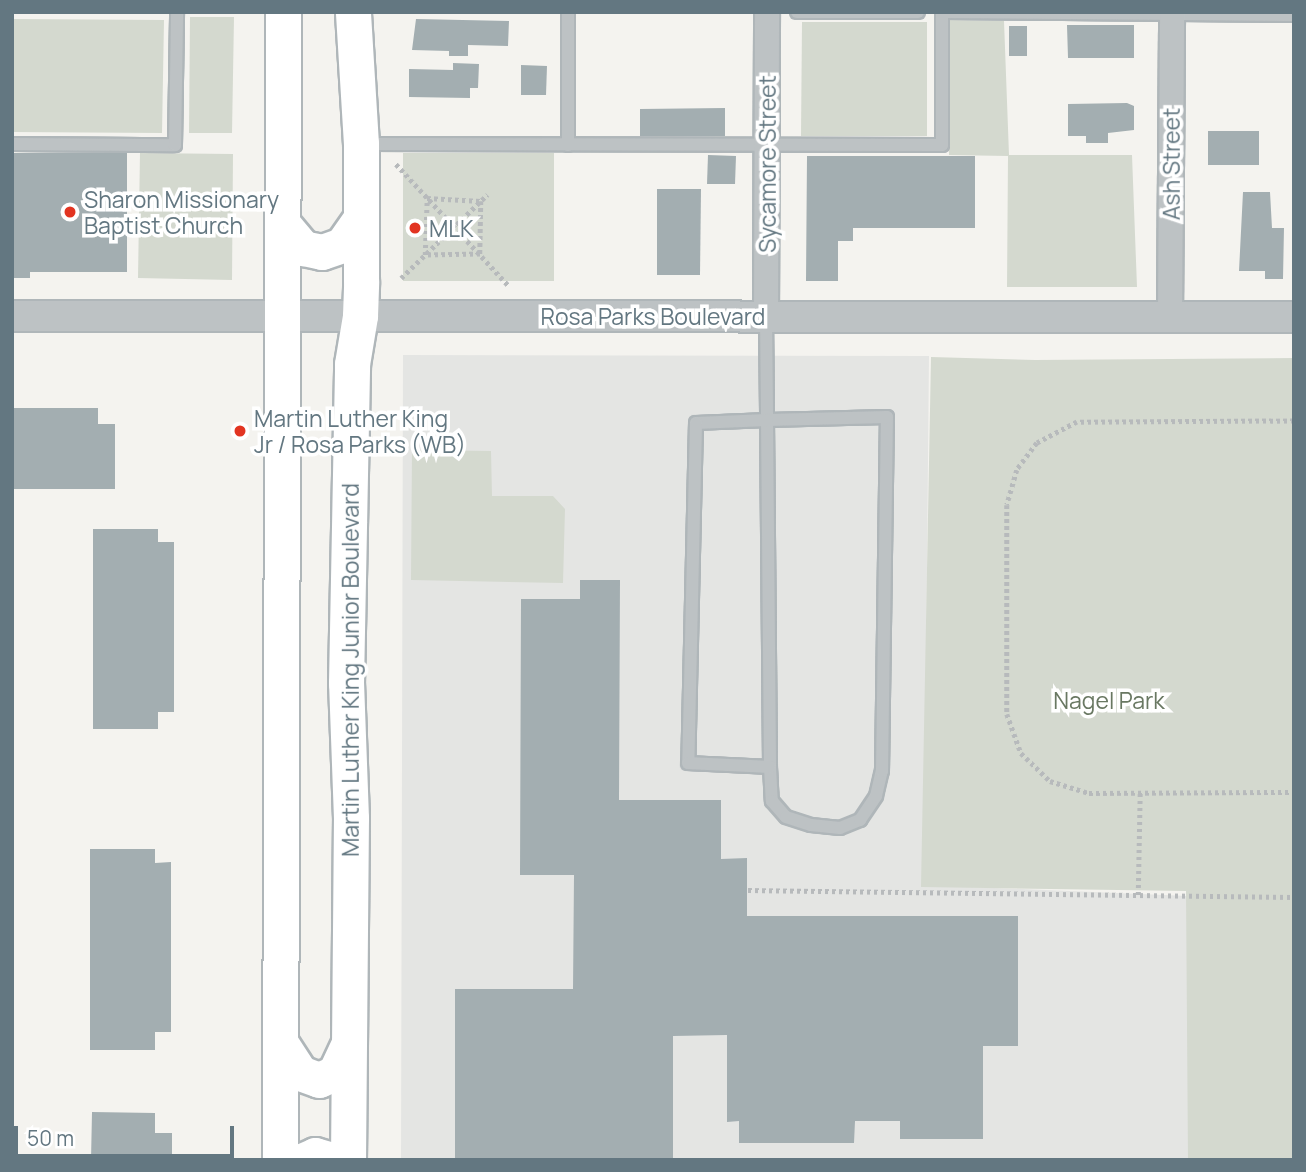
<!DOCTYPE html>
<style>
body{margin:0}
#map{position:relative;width:1306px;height:1172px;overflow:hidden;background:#f4f3ef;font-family:Manrope,sans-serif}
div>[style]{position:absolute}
.built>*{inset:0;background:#e4e5e3}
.green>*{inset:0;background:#d4d9cf}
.building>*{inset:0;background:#a3aeb1}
.path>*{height:4.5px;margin-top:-2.25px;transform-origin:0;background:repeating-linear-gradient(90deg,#b7babc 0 3.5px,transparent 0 7px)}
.roads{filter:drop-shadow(2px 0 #afb6b9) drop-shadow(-2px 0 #afb6b9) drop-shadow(0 2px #afb6b9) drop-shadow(0 -2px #afb6b9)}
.service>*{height:12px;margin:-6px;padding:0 6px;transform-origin:6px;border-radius:6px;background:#bdc2c4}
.minor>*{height:24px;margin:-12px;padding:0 12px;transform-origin:12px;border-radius:12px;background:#bdc2c4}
.tertiary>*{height:30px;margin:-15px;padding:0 15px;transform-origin:15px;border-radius:15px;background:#bdc2c4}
.secondary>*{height:35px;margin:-17.5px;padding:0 17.5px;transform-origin:17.5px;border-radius:17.5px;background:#fff}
.dots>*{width:19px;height:19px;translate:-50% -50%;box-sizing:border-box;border:4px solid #fff;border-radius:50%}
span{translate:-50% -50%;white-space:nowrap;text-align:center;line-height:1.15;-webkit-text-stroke:7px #fff;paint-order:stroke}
.street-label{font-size:23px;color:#637781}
.poi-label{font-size:23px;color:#637781}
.left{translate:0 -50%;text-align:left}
.park-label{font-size:23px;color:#697862}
.frame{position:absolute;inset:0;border:14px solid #637781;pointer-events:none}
.scale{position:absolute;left:14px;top:1126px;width:220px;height:32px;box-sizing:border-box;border:4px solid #637781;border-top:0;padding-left:9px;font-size:21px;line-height:24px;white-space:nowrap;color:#637781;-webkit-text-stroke:5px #fff;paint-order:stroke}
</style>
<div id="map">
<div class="built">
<i style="clip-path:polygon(403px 355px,929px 356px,924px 885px,1188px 896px,1188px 1160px,401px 1160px)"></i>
</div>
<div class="green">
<i style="clip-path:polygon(190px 17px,234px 17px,232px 133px,189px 133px)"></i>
<i style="clip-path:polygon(12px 19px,164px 20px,162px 133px,12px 132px)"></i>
<i style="clip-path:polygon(949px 20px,1004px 21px,1009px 155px,1132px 155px,1137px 287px,1007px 287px,1008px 156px,949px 155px)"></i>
<i style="clip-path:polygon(802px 22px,927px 22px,927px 136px,801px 136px)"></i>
<i style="clip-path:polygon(140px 153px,233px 154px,232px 280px,138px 278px)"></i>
<i style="clip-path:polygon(403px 153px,554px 153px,554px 281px,403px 281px)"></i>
<i style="clip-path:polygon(931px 357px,1035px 360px,1294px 358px,1294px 1160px,1188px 1160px,1186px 891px,921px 887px)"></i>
<i style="clip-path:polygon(412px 450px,491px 451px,492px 496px,553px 496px,565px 509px,563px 583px,411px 580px)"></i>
</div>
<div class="building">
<i style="clip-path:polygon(416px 19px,509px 21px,508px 46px,468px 45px,468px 56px,449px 56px,449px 51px,412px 50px)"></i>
<i style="clip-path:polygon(1067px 25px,1134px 25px,1134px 58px,1068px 58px)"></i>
<i style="clip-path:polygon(1009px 26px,1027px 26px,1027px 56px,1009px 56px)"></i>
<i style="clip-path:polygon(453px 63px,479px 64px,478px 88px,470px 88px,470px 98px,409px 97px,409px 69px,453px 70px)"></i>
<i style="clip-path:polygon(521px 65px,547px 66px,546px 95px,521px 95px)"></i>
<i style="clip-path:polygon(1127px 103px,1134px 106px,1134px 130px,1108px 133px,1108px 143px,1086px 143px,1086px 136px,1068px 136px,1068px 104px)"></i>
<i style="clip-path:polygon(725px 108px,725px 136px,640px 136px,640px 109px)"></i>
<i style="clip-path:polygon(1208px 131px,1259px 131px,1259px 165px,1208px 165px)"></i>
<i style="clip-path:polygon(12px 153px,127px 153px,127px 272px,30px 272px,30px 278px,12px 278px)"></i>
<i style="clip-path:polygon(708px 155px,736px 156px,735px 184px,707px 184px)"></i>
<i style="clip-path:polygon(807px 156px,975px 156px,975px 228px,853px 228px,853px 241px,838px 241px,838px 281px,806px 281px)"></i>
<i style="clip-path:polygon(657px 189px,701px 189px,700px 275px,657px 275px)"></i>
<i style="clip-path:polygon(1243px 192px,1270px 192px,1272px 228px,1284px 228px,1283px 279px,1265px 279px,1265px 271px,1239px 271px)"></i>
<i style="clip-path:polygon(12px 408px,98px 408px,98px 424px,115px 424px,115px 489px,12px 489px)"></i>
<i style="clip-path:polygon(93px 529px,158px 529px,158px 542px,174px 542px,174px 712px,158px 712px,158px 729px,93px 729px)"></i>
<i style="clip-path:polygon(580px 580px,620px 580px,619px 800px,721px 800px,721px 859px,747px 858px,747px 916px,1018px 916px,1018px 1046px,983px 1046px,983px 1139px,900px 1139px,900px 1121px,855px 1121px,854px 1143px,739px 1143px,739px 1121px,727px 1122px,727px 1035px,673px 1036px,673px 1160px,455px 1160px,455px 989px,573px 989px,574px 875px,520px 875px,521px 599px,580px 599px)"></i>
<i style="clip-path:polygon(90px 849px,155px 849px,155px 863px,171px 862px,171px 1032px,155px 1032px,155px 1050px,90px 1050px)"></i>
<i style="clip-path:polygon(92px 1112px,155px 1113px,155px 1133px,172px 1133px,172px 1160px,91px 1160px)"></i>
</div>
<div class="path">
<i style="left:396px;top:164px;width:166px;rotate:47.2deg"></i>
<i style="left:427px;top:198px;width:54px;rotate:3.2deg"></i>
<i style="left:481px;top:201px;width:53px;rotate:91.1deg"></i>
<i style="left:480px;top:254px;width:55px;rotate:179deg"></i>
<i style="left:425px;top:255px;width:57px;rotate:-88deg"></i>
<i style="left:401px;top:278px;width:120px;rotate:-44deg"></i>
<i style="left:1294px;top:421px;width:217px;rotate:179.7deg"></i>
<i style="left:1077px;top:422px;width:45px;rotate:152.3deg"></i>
<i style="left:1037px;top:443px;width:34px;rotate:127deg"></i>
<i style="left:1017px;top:470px;width:36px;rotate:106deg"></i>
<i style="left:1007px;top:505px;width:209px;rotate:90deg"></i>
<i style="left:1007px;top:714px;width:41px;rotate:70.3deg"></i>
<i style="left:1021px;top:753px;width:40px;rotate:44deg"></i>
<i style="left:1050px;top:781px;width:41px;rotate:17.1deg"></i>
<i style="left:1089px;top:793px;width:205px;rotate:-0.3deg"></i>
<i style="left:748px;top:890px;width:546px;rotate:0.73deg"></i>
<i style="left:1138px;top:895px;width:102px;rotate:-88.9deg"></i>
</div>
<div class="roads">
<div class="service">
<i style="left:797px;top:12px;width:121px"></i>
<i style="left:946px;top:12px;width:348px;rotate:0.5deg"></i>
<i style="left:12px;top:144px;width:163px;rotate:0.4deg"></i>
<i style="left:175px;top:145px;width:133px;rotate:-89.1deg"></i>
<i style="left:365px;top:144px;width:577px;rotate:0.1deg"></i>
<i style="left:942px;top:145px;width:133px;rotate:-90deg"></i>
<i style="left:568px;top:145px;width:133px;rotate:-90deg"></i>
<i style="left:766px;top:316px;width:104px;rotate:89.4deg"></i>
<i style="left:767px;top:420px;width:347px;rotate:89.5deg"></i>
<i style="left:770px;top:767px;width:34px;rotate:87deg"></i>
<i style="left:772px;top:801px;width:21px;rotate:49deg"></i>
<i style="left:786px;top:817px;width:26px;rotate:18deg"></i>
<i style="left:811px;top:825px;width:29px;rotate:6deg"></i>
<i style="left:840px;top:828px;width:22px;rotate:-22deg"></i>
<i style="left:860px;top:820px;width:29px;rotate:-56deg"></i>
<i style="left:876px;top:796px;width:26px;rotate:-77deg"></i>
<i style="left:882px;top:771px;width:354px;rotate:-89.2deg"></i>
<i style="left:887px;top:417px;width:120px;rotate:178.6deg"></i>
<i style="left:767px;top:420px;width:71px;rotate:177.6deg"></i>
<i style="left:696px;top:423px;width:340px;rotate:91.3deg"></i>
<i style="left:688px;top:763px;width:82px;rotate:2.8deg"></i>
</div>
<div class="minor">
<i style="left:1170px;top:315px;width:303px;rotate:-89.6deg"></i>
<i style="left:766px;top:316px;width:304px;rotate:-89.8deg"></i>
</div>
<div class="tertiary">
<i style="left:12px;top:316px;width:1282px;rotate:0.04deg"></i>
</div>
<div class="secondary">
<i style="left:282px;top:223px;width:33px;rotate:50deg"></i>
<i style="left:303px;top:248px;width:19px;rotate:12deg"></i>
<i style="left:322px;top:252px;width:21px;rotate:-19deg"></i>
<i style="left:342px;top:245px;width:33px;rotate:-55deg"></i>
<i style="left:280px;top:1042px;width:37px;rotate:57deg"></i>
<i style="left:300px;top:1073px;width:20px;rotate:20deg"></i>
<i style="left:319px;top:1080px;width:17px;rotate:-24deg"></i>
<i style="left:335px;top:1073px;width:31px;rotate:-65deg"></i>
<i style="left:280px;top:1160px;width:1148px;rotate:-89.85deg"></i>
<i style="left:304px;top:1160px;width:12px;rotate:-24deg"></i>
<i style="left:315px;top:1155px;width:18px;rotate:16deg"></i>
<i style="left:348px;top:1160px;width:342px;rotate:-89.5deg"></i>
<i style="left:351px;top:818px;width:135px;rotate:-92.1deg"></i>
<i style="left:346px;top:683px;width:319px;rotate:-88.9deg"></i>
<i style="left:352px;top:364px;width:49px;rotate:-80.5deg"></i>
<i style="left:360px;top:316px;width:35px;rotate:-88deg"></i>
<i style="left:361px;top:281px;width:137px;rotate:-90deg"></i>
<i style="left:361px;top:144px;width:132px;rotate:-93.5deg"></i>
</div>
</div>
<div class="dots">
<i style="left:70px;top:212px;background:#e23421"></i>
<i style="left:415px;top:228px;background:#e23421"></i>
<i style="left:240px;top:431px;background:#e23421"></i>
</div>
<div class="street-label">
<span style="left:767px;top:164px;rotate:-90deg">Sycamore Street</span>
<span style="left:1171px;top:164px;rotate:-90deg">Ash Street</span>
<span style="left:653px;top:316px">Rosa Parks Boulevard</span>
<span style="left:350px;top:670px;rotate:-90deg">Martin Luther King Junior Boulevard</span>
</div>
<div class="poi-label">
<span class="left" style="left:84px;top:212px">Sharon Missionary<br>Baptist Church</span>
<span class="left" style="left:429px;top:228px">MLK</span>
<span class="left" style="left:254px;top:431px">Martin Luther King<br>Jr / Rosa Parks (WB)</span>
</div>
<div class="park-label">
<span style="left:1109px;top:700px">Nagel Park</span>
</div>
<div class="frame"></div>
<div class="scale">50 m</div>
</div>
